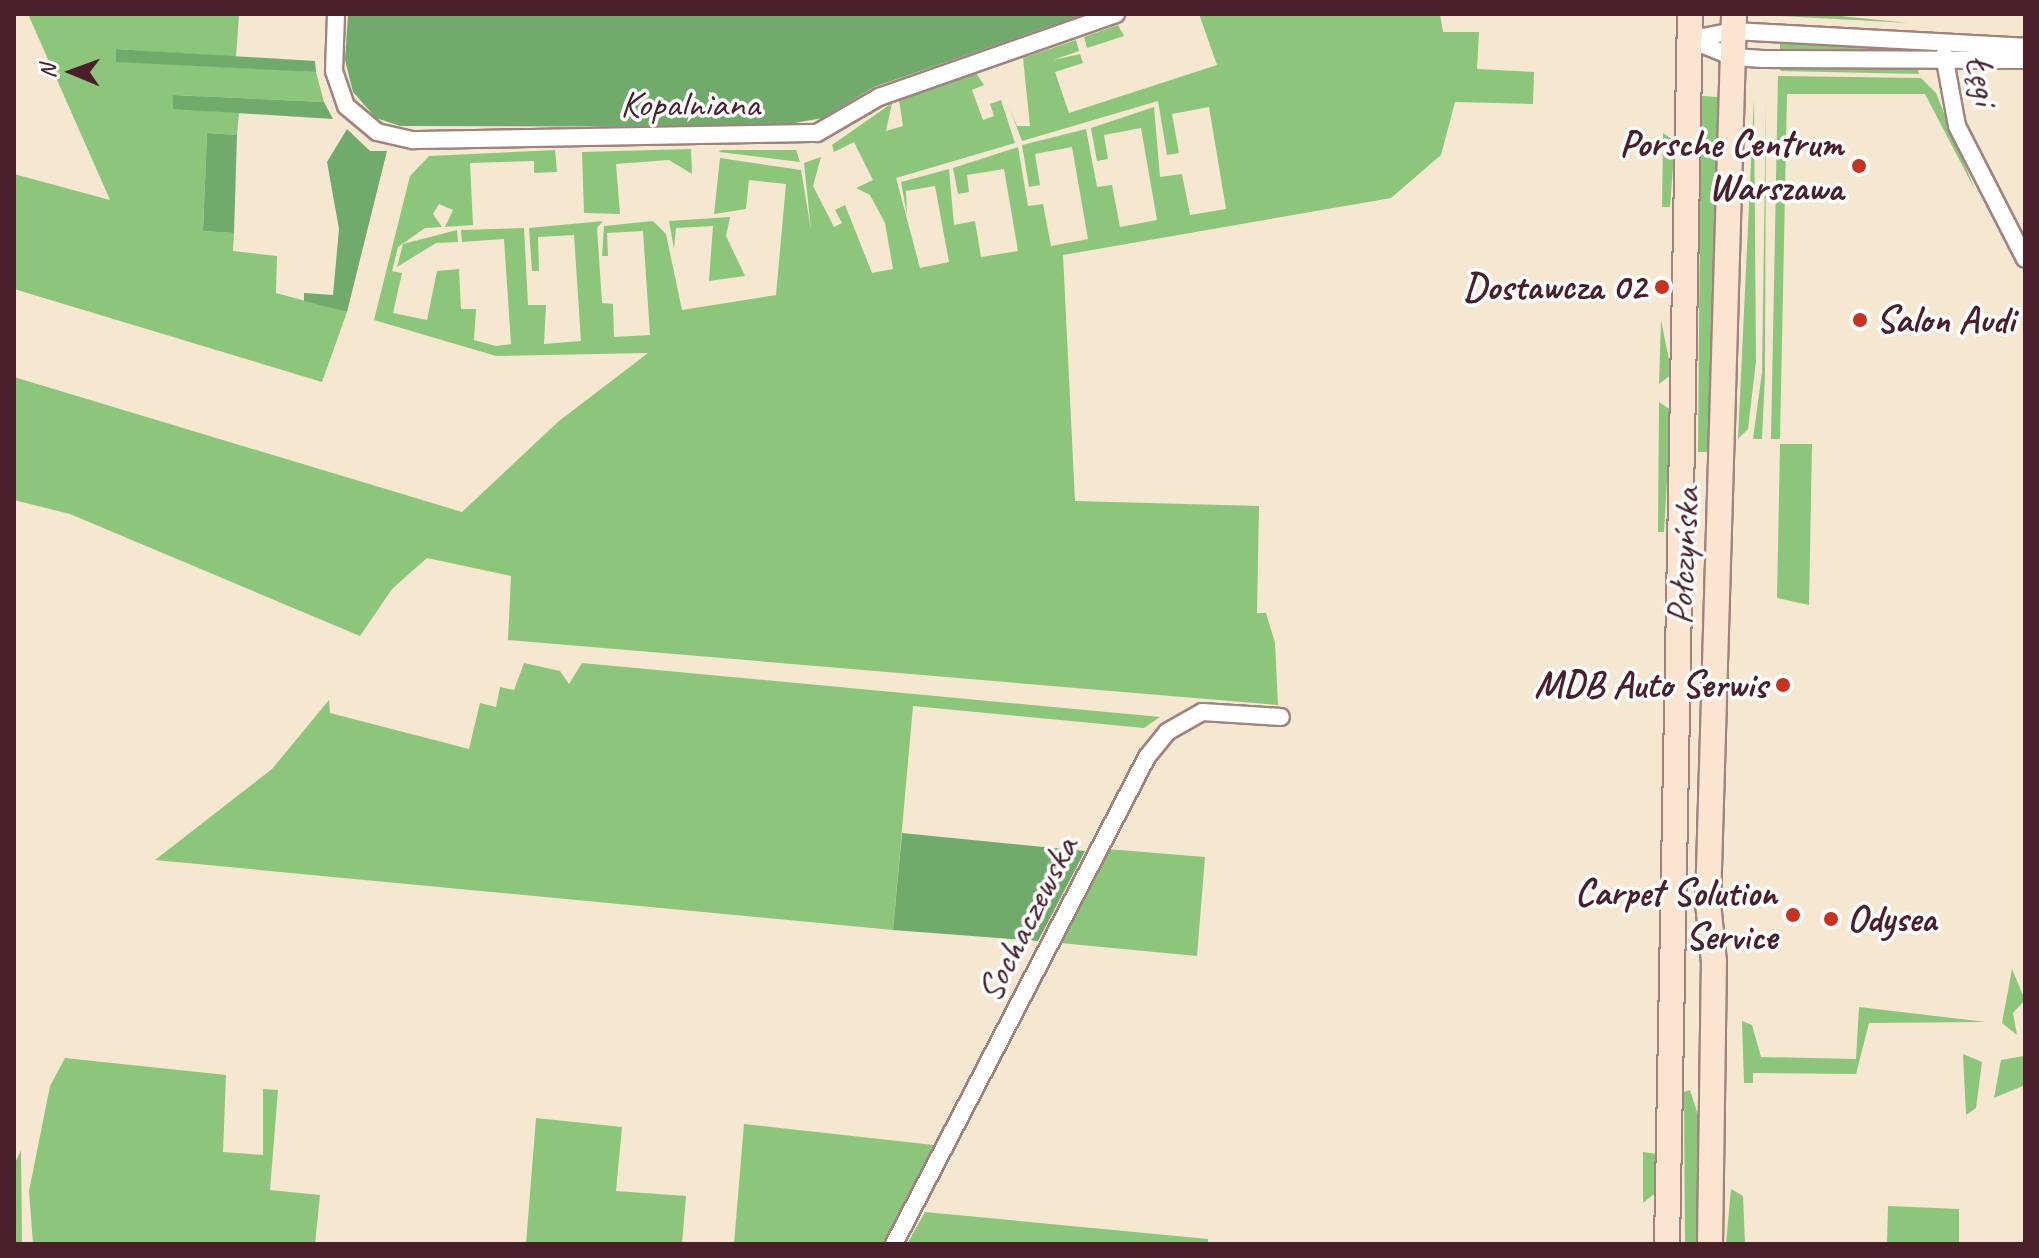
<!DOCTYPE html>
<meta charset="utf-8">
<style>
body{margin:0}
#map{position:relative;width:2039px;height:1258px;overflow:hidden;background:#f6e7d1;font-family:Caveat,sans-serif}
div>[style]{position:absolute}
.green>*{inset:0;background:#8bc67b}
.forest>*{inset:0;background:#70ab6b}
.roads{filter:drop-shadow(2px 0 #a0837e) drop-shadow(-2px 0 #a0837e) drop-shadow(0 2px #a0837e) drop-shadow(0 -2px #a0837e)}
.street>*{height:16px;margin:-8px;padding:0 8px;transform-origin:8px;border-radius:8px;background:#fff}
.secondary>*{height:24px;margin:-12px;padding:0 12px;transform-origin:12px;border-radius:12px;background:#fce5d0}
.dots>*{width:22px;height:22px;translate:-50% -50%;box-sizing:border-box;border:4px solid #fff;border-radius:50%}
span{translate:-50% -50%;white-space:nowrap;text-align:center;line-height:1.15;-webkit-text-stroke:7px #fff;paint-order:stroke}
.street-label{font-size:38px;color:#4a1f2b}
.poi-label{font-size:38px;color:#4a1f2b;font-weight:700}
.right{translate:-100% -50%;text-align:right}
.left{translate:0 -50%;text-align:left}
.frame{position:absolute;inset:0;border:16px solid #4a1f2b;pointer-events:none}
.north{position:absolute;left:32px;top:32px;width:80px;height:80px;-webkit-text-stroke:6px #fff;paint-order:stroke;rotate:271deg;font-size:22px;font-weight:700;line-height:32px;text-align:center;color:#4a1f2b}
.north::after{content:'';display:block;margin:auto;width:28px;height:36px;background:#4a1f2b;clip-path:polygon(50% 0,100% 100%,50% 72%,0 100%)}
</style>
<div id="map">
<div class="green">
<i style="clip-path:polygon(28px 14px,239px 14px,236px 57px,117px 49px,116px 61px,316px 72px,324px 102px,174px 95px,173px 108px,239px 113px,237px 135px,207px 133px,203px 231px,234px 233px,233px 251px,277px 256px,276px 293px,347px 312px,322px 382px,14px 289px,14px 174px,110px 200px)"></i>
<i style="clip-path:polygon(1199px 14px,1440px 14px,1443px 32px,1479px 32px,1477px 69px,1534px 72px,1533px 104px,1455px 102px,1441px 155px,1391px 198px,1063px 255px,1075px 501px,1259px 506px,1257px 613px,1266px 613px,1275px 643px,1278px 705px,508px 640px,511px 576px,427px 558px,392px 589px,360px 636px,70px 514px,14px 500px,14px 377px,462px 512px,559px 421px,648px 353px,496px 356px,374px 320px,410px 176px,429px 156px,555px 150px,557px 172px,534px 173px,534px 161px,470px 163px,473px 225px,445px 227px,453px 210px,439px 204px,433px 214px,442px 227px,425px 228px,398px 247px,392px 271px,402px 273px,393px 313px,427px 320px,437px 271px,459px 269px,461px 309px,476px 309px,474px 340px,496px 346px,511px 344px,504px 239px,462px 242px,461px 230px,524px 228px,528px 305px,546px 305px,544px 344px,581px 341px,574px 235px,538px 237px,539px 271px,532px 271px,529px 228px,603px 221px,597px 228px,602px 303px,613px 304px,614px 337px,650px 335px,643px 231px,607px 233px,608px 256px,602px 256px,604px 226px,653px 221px,666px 234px,682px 310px,776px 295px,786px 184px,749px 180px,746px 209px,714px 214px,720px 158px,801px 170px,811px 230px,804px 163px,821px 157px,813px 186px,834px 227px,842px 223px,835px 210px,845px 205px,872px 273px,893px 269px,885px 223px,870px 195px,856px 188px,873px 180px,854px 142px,834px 152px,832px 145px,892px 103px,886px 131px,903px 126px,899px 100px,976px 73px,984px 85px,972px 90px,983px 120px,994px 116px,990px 104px,1001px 100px,1015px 143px,896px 178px,920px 268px,949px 262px,935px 186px,906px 191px,907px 215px,901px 182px,949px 169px,954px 225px,975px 221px,981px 257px,1018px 251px,1004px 169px,967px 175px,969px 192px,958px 194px,953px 168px,1018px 147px,1028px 206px,1043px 204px,1051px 246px,1088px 239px,1072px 147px,1035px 154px,1040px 185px,1029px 187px,1022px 145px,1086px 129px,1097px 187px,1112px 185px,1120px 227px,1157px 220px,1141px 128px,1104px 135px,1108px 159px,1097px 161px,1091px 128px,1154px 107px,1160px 177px,1182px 174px,1190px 215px,1226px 209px,1209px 107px,1172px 114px,1179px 153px,1167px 155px,1158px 101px,1022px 141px,1009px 107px,1017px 126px,1030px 126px,1023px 58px,1076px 40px,1079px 51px,1053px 60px,1080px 54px,1083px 63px,1055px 72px,1069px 113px,1217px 65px)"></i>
<i style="clip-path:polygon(1821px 14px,1909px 23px,1781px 16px)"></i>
<i style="clip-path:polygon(1118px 25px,1124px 36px,1087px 48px,1084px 37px)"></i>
<i style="clip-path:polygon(1780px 41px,1931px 50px,1931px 55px,1780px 52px)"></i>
<i style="clip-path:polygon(1778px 66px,1918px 70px,1919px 74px,1781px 71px)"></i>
<i style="clip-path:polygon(1778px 76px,1921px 78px,1936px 93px,1975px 190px,1925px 94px,1787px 94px,1780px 439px,1771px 439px)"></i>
<i style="clip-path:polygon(1701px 96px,1718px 97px,1711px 452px,1698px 452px)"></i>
<i style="clip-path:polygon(1754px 99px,1756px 361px,1748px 429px,1738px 439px)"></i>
<i style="clip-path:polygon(1766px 102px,1765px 375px,1762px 439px,1753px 439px,1762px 372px)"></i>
<i style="clip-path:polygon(1663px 133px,1675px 141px,1670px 207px,1662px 207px)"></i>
<i style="clip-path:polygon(691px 149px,692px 174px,669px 160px,616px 164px,620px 214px,584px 213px,582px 152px)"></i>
<i style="clip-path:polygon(796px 150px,800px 162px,719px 152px,721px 150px)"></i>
<i style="clip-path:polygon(730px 217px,726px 236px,745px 276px,709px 281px,713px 226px,676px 228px,674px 249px,669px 221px)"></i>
<i style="clip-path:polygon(457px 230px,458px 242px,436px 243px,397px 267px,403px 244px)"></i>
<i style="clip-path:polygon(1661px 320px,1672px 374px,1659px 384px)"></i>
<i style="clip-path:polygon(1659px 402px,1671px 410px,1664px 532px,1658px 532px)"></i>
<i style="clip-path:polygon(1780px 444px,1812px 444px,1809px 605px,1777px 598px)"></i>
<i style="clip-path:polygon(524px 663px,560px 671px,569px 684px,582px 663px,1160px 717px,1144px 728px,913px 706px,893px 930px,155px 860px,272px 769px,329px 700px,330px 713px,469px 749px,480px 703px,496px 707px,500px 687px,514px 690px)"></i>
<i style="clip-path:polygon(1107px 849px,1205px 857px,1197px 956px,1060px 943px)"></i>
<i style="clip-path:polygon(2012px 969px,2025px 1000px,2013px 1013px,2017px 1035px,2002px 1023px)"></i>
<i style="clip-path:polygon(1859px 1007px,1986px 1022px,1869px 1023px,1856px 1074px,1753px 1073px,1753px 1083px,1744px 1083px,1742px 1021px,1752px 1025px,1761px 1057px,1856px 1059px)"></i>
<i style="clip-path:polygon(1963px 1054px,1982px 1062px,1976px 1108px,1966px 1115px)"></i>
<i style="clip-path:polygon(2024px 1056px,2025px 1085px,1994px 1098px,2001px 1060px)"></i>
<i style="clip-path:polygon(65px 1058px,226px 1075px,223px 1152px,263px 1155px,263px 1089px,278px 1090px,270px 1190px,320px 1195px,315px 1244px,33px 1244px,29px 1191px,50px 1086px)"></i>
<i style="clip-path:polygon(1690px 1090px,1699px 1118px,1697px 1244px,1685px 1244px,1684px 1092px)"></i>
<i style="clip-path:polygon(536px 1118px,622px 1127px,616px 1191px,686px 1196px,682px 1244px,526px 1244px)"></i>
<i style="clip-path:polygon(744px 1124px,934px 1145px,936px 1156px,887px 1244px,734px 1244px)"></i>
<i style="clip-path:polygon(21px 1150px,22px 1244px,14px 1244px,14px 1165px)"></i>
<i style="clip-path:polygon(1643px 1152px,1658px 1154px,1659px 1190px,1643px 1203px)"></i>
<i style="clip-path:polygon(1731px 1189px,1743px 1196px,1745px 1244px,1726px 1244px)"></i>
<i style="clip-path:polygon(1888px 1206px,1959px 1209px,1959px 1244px,1887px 1244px)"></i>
<i style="clip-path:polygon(925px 1212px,1208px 1239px,1208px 1244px,907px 1244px)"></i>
</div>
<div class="forest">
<i style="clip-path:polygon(348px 14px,1085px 14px,874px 87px,823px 118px,771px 127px,400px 126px,376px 118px,353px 92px,345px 60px)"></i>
<i style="clip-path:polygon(116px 49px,315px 61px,316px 72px,116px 62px)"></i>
<i style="clip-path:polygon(173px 95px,324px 102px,333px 119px,173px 109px)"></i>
<i style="clip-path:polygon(347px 129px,370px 151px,387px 151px,347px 312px,304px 301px,304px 293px,333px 295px,339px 229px,327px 162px)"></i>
<i style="clip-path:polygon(207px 133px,237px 135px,234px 233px,203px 231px)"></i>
<i style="clip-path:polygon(902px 833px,1085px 851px,1038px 941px,893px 930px)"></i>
</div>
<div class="roads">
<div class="street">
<i style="left:336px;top:14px;width:57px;rotate:92deg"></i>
<i style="left:334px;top:71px;width:37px;rotate:71deg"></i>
<i style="left:346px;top:106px;width:40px;rotate:40deg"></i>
<i style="left:377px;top:132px;width:37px;rotate:13deg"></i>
<i style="left:413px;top:140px;width:404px;rotate:-1deg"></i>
<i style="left:817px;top:133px;width:72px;rotate:-30.1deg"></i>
<i style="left:879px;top:97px;width:251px;rotate:-19.3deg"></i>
<i style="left:1689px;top:39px;width:48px;rotate:22.2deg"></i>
<i style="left:1733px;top:57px;width:30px;rotate:4deg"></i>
<i style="left:1763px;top:59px;width:262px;rotate:0.2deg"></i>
<i style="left:1692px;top:39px;width:42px;rotate:-11deg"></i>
<i style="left:1733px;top:31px;width:292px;rotate:3.1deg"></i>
<i style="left:1944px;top:55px;width:72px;rotate:79.6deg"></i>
<i style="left:1957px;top:126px;width:149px;rotate:62.9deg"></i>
<i style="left:894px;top:1244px;width:549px;rotate:-62.55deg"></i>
<i style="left:1147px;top:757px;width:32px;rotate:-51deg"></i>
<i style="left:1167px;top:732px;width:40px;rotate:-29.7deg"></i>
<i style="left:1202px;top:712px;width:79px;rotate:3.6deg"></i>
</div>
<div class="secondary">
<i style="left:1667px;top:1244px;width:1230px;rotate:-88.93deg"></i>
<i style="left:1710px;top:1244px;width:282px;rotate:-89.2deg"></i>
<i style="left:1714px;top:962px;width:59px;rotate:-95.8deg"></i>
<i style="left:1708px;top:903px;width:889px;rotate:-88.32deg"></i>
</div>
</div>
<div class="dots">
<i style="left:1859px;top:166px;background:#c8321e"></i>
<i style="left:1662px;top:287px;background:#c8321e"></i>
<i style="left:1860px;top:320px;background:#c8321e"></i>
<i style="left:1783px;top:685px;background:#c8321e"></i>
<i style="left:1793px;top:915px;background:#c8321e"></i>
<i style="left:1831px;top:919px;background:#c8321e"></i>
</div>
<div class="street-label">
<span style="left:1983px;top:80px;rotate:80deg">Łęgi</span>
<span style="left:690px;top:104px">Kopalniana</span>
<span style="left:1683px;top:556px;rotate:-87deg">Połczyńska</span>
<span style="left:1027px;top:919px;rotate:-63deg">Sochaczewska</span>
</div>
<div class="poi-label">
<span class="right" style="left:1843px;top:166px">Porsche Centrum<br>Warszawa</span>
<span class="right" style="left:1646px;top:287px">Dostawcza 02</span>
<span class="left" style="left:1876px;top:320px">Salon Audi</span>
<span class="right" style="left:1767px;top:685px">MDB Auto Serwis</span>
<span class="right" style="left:1777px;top:915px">Carpet Solution<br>Service</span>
<span class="left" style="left:1847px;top:919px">Odysea</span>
</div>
<div class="frame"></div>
<div class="north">N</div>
</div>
